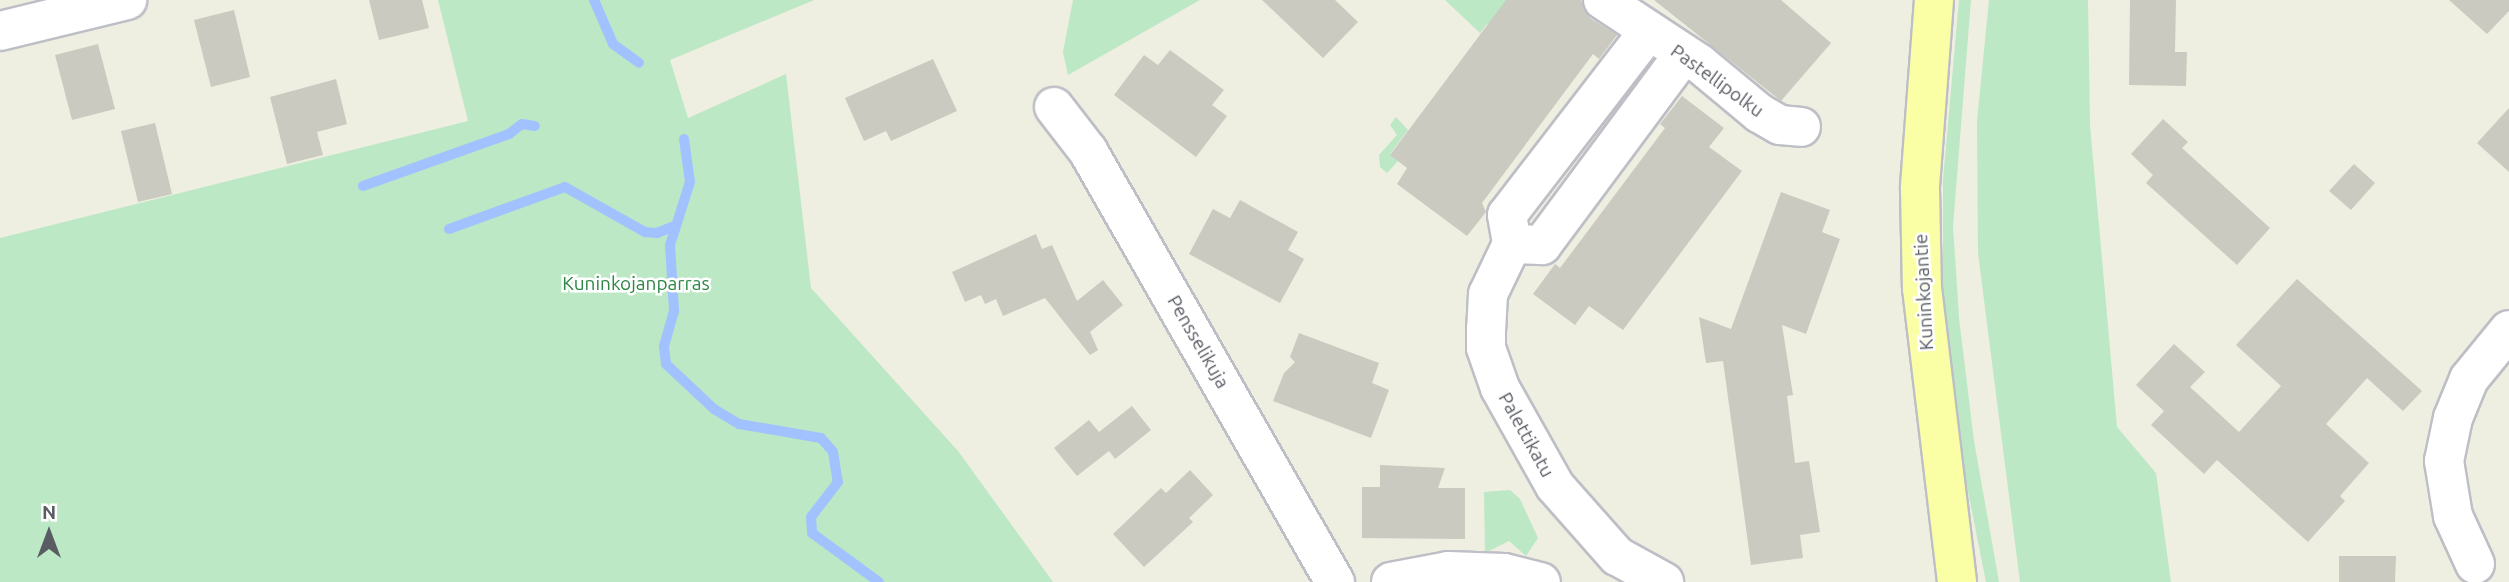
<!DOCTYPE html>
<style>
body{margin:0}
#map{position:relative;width:2509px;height:582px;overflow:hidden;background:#eeeee1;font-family:Ubuntu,sans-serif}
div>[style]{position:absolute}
.green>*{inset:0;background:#bce8c5}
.stream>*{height:10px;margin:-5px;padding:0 5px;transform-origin:5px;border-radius:5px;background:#a1c2ff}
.building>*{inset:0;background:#cbcac1}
.roads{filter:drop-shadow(2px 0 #bebfc6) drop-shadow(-2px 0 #bebfc6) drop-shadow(0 2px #bebfc6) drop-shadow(0 -2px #bebfc6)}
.minor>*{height:38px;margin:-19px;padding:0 19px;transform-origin:19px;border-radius:19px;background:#fff}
.major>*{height:38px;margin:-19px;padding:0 19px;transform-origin:19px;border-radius:19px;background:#faffa6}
span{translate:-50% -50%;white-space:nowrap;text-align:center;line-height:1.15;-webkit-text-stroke:5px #fff;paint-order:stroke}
.street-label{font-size:19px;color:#5a5c64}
.park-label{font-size:19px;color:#2e8645}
.north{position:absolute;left:14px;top:498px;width:70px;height:70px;-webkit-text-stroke:5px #fff;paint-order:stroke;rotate:0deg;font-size:19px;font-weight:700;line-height:28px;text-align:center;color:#5a5c64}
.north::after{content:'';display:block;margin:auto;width:24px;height:32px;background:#5a5c64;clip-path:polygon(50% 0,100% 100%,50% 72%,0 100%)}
</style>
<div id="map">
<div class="green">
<i style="clip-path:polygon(438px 0,814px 0,670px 60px,688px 118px,786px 74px,811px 288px,958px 451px,1053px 582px,0 582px,0 238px,468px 121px)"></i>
<i style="clip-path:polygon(1073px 0,1200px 0,1068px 75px,1063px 52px)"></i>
<i style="clip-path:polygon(1445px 0,1507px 0,1496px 30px,1487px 24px,1480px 33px)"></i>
<i style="clip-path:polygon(1959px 0,1971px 0,1953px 226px,1959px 318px,1974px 441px,1999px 582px,1986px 582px,1958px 441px,1943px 318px,1943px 180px)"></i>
<i style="clip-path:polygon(1989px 0,2088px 0,2090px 125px,2117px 427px,2156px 473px,2171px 582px,2020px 582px,1978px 253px,1977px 121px)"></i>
<i style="clip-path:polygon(1396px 117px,1408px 130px,1390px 154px,1398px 161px,1387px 173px,1380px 167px,1379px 155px,1397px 135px,1390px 125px)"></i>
<i style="clip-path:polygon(1510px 490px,1520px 499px,1538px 538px,1526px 556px,1509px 541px,1485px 553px,1484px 492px)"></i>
</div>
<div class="stream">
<i style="left:594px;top:0;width:48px;rotate:66.6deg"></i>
<i style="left:613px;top:44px;width:32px;rotate:36deg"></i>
<i style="left:684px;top:139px;width:43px;rotate:82.1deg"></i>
<i style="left:690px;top:182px;width:66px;rotate:107.6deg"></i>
<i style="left:670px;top:245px;width:66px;rotate:86.5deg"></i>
<i style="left:674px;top:311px;width:37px;rotate:106deg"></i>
<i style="left:664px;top:347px;width:17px;rotate:83deg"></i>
<i style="left:666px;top:364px;width:66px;rotate:43.2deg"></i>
<i style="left:714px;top:409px;width:29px;rotate:31deg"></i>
<i style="left:739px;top:424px;width:83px;rotate:9.7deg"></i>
<i style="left:821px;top:438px;width:18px;rotate:49deg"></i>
<i style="left:833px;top:452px;width:30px;rotate:81deg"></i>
<i style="left:838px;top:482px;width:44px;rotate:127.6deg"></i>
<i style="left:811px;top:517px;width:16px;rotate:86deg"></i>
<i style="left:812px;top:533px;width:83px;rotate:36.2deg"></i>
<i style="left:363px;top:186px;width:155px;rotate:-19.6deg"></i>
<i style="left:509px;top:134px;width:16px;rotate:-38deg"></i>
<i style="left:522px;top:124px;width:13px;rotate:9deg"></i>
<i style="left:449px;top:229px;width:123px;rotate:-19.9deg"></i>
<i style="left:565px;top:187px;width:92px;rotate:29.4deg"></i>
<i style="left:645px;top:232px;width:12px;rotate:5deg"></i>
<i style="left:657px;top:233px;width:18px;rotate:-22deg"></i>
</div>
<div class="building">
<i style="clip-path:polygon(369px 0,422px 0,429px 28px,379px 40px)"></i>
<i style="clip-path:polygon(1262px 0,1335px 0,1358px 22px,1323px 58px)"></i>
<i style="clip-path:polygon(1506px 0,1581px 0,1590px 18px,1617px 35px,1599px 59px,1593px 54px,1482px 203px,1486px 212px,1467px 236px,1397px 184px,1407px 168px,1390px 155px)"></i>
<i style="clip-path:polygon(1654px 0,1781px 0,1831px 43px,1781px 101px)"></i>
<i style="clip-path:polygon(2130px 0,2176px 0,2175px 52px,2187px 52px,2186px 86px,2129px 85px)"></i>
<i style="clip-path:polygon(2449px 0,2509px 0,2509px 11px,2487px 34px)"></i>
<i style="clip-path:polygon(234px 10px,250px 77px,211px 87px,194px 20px)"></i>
<i style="clip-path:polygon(98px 44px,115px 109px,72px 120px,55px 55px)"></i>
<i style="clip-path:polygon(1170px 50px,1224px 90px,1212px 105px,1227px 116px,1196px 157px,1114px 95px,1144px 55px,1158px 65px)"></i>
<i style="clip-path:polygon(933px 59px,957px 111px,891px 141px,886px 131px,864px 141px,845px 98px)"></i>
<i style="clip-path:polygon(336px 79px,347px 124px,317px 132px,323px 155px,287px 164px,270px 97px)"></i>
<i style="clip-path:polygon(1682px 96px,1724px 128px,1709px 147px,1742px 171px,1623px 330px,1589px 306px,1575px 325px,1533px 294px,1555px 264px,1560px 268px,1665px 128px,1660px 124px)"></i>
<i style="clip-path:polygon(2509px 108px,2509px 172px,2477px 143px)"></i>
<i style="clip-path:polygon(2163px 119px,2188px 142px,2182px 148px,2270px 228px,2237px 265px,2146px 183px,2153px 175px,2131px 154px)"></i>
<i style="clip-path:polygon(155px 123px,172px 194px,138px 202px,121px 131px)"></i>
<i style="clip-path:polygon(2354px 164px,2375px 183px,2351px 210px,2329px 191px)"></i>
<i style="clip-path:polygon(1781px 192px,1830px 210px,1822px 232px,1840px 239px,1806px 334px,1782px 325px,1793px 395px,1787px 396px,1795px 463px,1809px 461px,1820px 532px,1800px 535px,1803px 558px,1751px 565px,1723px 361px,1706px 363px,1699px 317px,1731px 329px)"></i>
<i style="clip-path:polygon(1240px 200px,1298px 232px,1288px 250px,1304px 259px,1280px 303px,1189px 254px,1213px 209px,1230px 218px)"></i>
<i style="clip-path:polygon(1036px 234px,1042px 249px,1052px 245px,1077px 301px,1103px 280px,1123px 305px,1090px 332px,1098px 350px,1090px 355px,1045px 298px,1003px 316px,996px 299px,985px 304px,981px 295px,965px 302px,952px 272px)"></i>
<i style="clip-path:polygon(2297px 279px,2422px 391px,2403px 411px,2367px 378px,2326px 424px,2369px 463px,2340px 496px,2345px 501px,2308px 542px,2217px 460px,2204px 474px,2151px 425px,2164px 411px,2136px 385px,2174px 344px,2205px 372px,2190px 387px,2239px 432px,2281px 386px,2236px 345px)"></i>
<i style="clip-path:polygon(1299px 333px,1379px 363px,1372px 383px,1389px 390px,1371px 438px,1273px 401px,1284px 373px,1295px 362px,1290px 357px)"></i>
<i style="clip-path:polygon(1132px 406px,1151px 430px,1115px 459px,1109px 451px,1077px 476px,1054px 448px,1089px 420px,1099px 432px)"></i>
<i style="clip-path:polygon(1380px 465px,1445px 468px,1438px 488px,1465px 488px,1465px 539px,1362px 538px,1362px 487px,1380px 487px)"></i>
<i style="clip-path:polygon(1190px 470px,1213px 495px,1189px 518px,1193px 522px,1144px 567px,1113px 534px,1161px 488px,1166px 493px)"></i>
<i style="clip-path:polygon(2339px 556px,2396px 556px,2395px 582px,2339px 582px)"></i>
</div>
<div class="roads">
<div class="minor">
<i style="left:1603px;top:0;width:116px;rotate:33.4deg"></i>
<i style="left:1700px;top:64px;width:77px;rotate:39.7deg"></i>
<i style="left:1759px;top:113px;width:24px;rotate:30deg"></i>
<i style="left:1780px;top:125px;width:21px;rotate:5deg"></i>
<i style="left:0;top:31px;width:131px;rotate:-13.7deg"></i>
<i style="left:1648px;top:32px;width:231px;rotate:127.6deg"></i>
<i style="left:1507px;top:215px;width:29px;rotate:80deg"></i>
<i style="left:1512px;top:244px;width:55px;rotate:115.6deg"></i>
<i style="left:1488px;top:294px;width:34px;rotate:93deg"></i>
<i style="left:1486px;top:328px;width:20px;rotate:90deg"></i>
<i style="left:1486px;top:348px;width:42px;rotate:70.7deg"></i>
<i style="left:1500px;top:388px;width:112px;rotate:60.7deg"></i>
<i style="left:1555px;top:486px;width:94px;rotate:48.5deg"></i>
<i style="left:1617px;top:556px;width:54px;rotate:29deg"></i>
<i style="left:1054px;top:107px;width:56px;rotate:52.3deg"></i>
<i style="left:1088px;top:151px;width:497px;rotate:60.2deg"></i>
<i style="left:1512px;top:244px;width:30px;rotate:2deg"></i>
<i style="left:1542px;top:245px;width:238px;rotate:-53.4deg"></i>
<i style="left:2475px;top:564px;width:53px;rotate:-114.6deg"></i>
<i style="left:2453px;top:516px;width:56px;rotate:-99.3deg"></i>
<i style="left:2444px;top:461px;width:44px;rotate:-78.2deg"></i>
<i style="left:2453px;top:418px;width:42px;rotate:-67.7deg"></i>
<i style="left:2469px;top:379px;width:63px;rotate:-50.8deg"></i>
<i style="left:1391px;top:582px;width:58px;rotate:-10.9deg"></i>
<i style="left:1448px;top:571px;width:56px;rotate:2deg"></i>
<i style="left:1504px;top:573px;width:38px;rotate:14deg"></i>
</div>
<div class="major">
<i style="left:1934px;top:0;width:189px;rotate:94.3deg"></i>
<i style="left:1920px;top:188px;width:100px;rotate:88.9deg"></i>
<i style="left:1922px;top:288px;width:296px;rotate:83.2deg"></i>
</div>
</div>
<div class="street-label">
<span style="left:1717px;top:81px;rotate:36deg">Pastellipolku</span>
<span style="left:1924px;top:292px;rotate:-93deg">Kuninkojantie</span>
<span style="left:1198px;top:342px;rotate:60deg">Pensselikuja</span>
<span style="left:1526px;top:435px;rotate:61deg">Palettikatu</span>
</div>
<div class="park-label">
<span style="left:636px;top:284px">Kuninkojanparras</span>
</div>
<div class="north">N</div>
</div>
